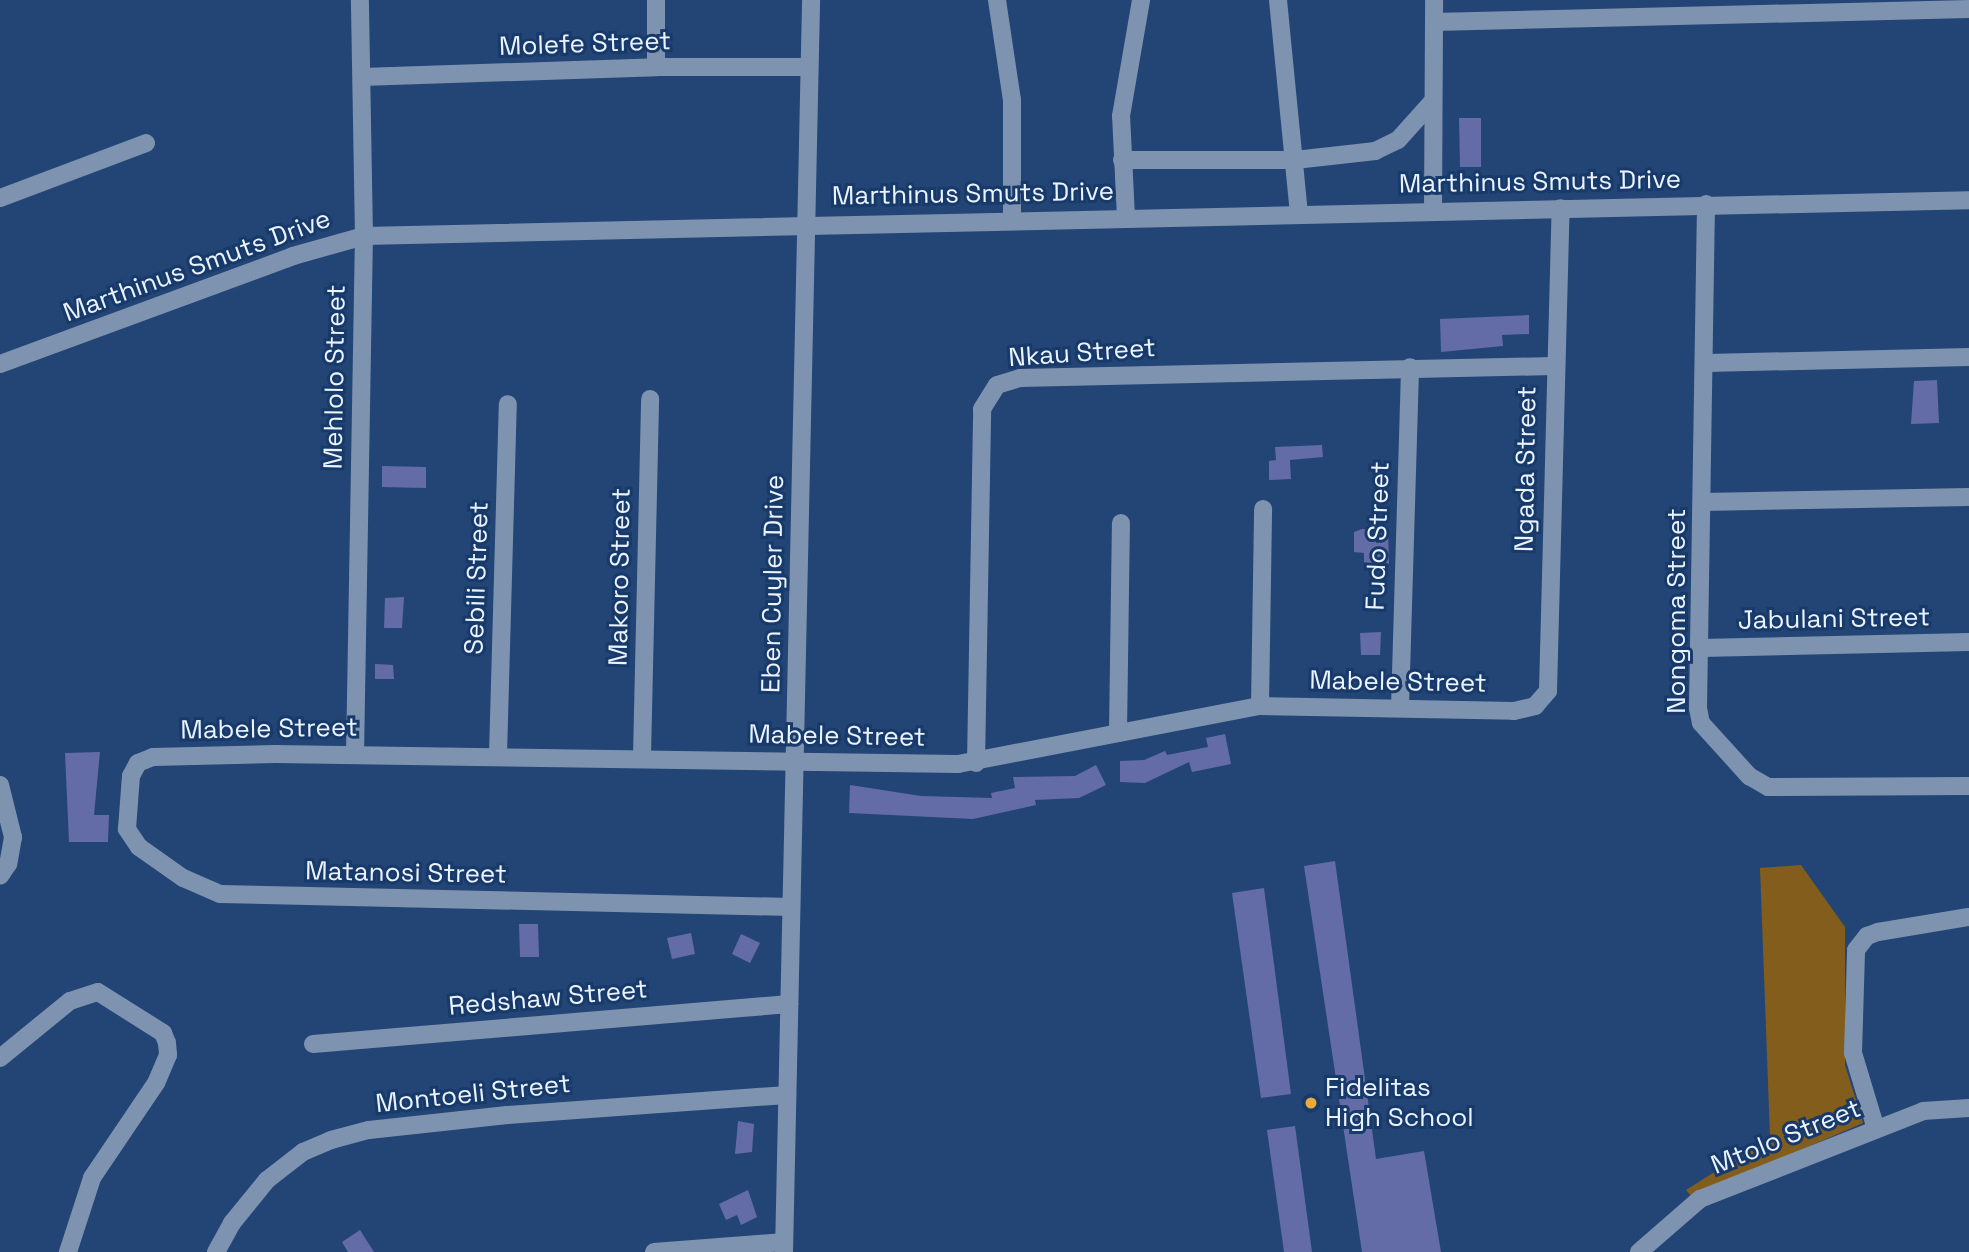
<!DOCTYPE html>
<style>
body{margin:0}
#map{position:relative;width:1969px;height:1252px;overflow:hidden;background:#224576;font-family:"Space Grotesk",sans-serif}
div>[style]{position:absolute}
.green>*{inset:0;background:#835d1b}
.building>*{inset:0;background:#636ca7}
.minor>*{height:18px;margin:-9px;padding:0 9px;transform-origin:9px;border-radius:9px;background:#7e93b0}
.dots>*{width:19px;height:19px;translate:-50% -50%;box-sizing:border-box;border:4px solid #173a6a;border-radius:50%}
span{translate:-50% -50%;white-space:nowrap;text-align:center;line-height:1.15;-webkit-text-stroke:6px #173a6a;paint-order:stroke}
.street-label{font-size:26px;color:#eaf3ff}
.poi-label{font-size:26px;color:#eaf3ff}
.left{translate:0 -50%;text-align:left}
</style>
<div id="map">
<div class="green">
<i style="clip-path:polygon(1801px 865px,1845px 927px,1845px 1065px,1863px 1123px,1692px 1197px,1686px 1190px,1770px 1137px,1760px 868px)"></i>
</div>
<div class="building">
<i style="clip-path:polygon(1459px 118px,1481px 118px,1481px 167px,1460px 167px)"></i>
<i style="clip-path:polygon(1529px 315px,1529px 334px,1502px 335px,1503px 346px,1441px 352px,1440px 319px)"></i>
<i style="clip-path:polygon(1937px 380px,1939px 423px,1911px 424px,1914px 381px)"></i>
<i style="clip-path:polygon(1322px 445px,1323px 457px,1290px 460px,1291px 479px,1269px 480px,1269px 461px,1276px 460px,1275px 447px)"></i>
<i style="clip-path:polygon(382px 466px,426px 467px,426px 488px,382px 487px)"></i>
<i style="clip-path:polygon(1362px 529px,1388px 530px,1389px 564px,1364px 563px,1364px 553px,1354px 552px,1354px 532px)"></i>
<i style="clip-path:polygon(404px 597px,402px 628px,384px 628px,385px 598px)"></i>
<i style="clip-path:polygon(1381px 632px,1380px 655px,1361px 655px,1360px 633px)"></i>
<i style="clip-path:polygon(375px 664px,393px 665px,394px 679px,375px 679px)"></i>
<i style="clip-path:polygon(1225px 734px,1231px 764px,1192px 772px,1189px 762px,1145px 783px,1120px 782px,1120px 761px,1144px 760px,1165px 751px,1167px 755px,1208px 747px,1206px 738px)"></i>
<i style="clip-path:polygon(100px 752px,94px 815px,109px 815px,108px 842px,69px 842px,65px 753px)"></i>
<i style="clip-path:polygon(1096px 765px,1106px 785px,1079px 798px,1035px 800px,1036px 805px,973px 819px,849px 813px,850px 785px,921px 796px,992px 798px,991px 793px,1015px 788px,1013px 777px,1075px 776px)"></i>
<i style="clip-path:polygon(1335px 861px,1376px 1159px,1424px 1151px,1441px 1252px,1362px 1252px,1304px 866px)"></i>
<i style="clip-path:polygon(1264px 888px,1291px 1094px,1261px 1098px,1232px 893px)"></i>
<i style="clip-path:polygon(519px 924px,538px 924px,539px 957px,520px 957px)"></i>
<i style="clip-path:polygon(691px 933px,695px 954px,672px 959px,667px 938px)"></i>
<i style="clip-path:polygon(741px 934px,760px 943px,750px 963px,732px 954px)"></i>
<i style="clip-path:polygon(738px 1121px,754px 1124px,752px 1152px,735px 1154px)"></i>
<i style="clip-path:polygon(1295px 1126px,1312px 1252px,1284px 1252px,1267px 1130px)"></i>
<i style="clip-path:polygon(748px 1190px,757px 1217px,741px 1225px,737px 1215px,726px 1220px,719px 1204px)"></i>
<i style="clip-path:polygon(360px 1230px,374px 1252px,348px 1252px,342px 1242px)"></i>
</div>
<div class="minor">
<i style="left:997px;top:0;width:101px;rotate:81.5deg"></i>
<i style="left:1012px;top:100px;width:119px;rotate:90deg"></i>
<i style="left:1278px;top:0;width:214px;rotate:84.4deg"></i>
<i style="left:1434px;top:22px;width:535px;rotate:-1.39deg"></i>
<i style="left:656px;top:67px;width:67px;rotate:-90deg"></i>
<i style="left:362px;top:77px;width:294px;rotate:-1.9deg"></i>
<i style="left:656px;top:67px;width:153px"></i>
<i style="left:1122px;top:160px;width:173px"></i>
<i style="left:1295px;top:160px;width:81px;rotate:-6.4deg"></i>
<i style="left:1375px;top:151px;width:25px;rotate:-26deg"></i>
<i style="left:1398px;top:140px;width:52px;rotate:-48.1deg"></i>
<i style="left:0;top:198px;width:156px;rotate:-20.6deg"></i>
<i style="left:1706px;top:204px;width:504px;rotate:90.91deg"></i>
<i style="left:1698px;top:708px;width:15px;rotate:79deg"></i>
<i style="left:1701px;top:723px;width:72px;rotate:47.8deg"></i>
<i style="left:1749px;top:776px;width:22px;rotate:30deg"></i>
<i style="left:1768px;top:787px;width:201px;rotate:-0.3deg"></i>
<i style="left:1433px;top:211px;width:211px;rotate:-89.7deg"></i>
<i style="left:1126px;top:217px;width:101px;rotate:-92.8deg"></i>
<i style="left:1121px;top:116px;width:118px;rotate:-80.2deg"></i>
<i style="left:1707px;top:363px;width:262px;rotate:-1.3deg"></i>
<i style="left:0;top:364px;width:312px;rotate:-20.2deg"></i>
<i style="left:293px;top:256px;width:74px;rotate:-15.7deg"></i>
<i style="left:364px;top:236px;width:1605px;rotate:-1.28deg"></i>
<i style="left:1703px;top:502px;width:266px;rotate:-1.1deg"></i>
<i style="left:1701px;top:648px;width:268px;rotate:-1.3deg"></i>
<i style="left:1260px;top:706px;width:197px;rotate:-89.1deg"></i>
<i style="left:1400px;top:707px;width:340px;rotate:-88.3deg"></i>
<i style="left:1118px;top:733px;width:210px;rotate:-89.2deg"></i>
<i style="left:355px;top:755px;width:519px;rotate:-89.01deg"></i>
<i style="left:364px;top:236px;width:236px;rotate:-91deg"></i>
<i style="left:498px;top:755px;width:351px;rotate:-88.4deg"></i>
<i style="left:642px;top:756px;width:357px;rotate:-88.7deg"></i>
<i style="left:976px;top:763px;width:354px;rotate:-89deg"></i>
<i style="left:982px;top:409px;width:28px;rotate:-58deg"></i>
<i style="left:997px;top:385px;width:24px;rotate:-17deg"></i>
<i style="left:1020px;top:378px;width:534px;rotate:-1.29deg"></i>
<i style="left:0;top:785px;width:54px;rotate:76deg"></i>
<i style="left:13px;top:837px;width:27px;rotate:100deg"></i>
<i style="left:8px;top:864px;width:14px;rotate:124deg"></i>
<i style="left:791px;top:907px;width:571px;rotate:-178.7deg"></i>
<i style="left:220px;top:894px;width:40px;rotate:-156.6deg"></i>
<i style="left:183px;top:878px;width:54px;rotate:-144.8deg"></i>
<i style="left:139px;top:847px;width:22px;rotate:-124deg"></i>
<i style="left:127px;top:829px;width:53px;rotate:-85.7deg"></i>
<i style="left:131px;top:776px;width:15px;rotate:-62deg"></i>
<i style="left:138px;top:763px;width:16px;rotate:-22deg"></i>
<i style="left:153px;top:757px;width:122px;rotate:-1.4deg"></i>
<i style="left:275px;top:754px;width:683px;rotate:0.84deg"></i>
<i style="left:958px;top:764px;width:308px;rotate:-10.9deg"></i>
<i style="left:1260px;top:706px;width:254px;rotate:1.1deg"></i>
<i style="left:1514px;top:711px;width:22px;rotate:-13deg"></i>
<i style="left:1535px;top:706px;width:20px;rotate:-49deg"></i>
<i style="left:1548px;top:691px;width:483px;rotate:-88.5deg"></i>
<i style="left:313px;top:1044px;width:478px;rotate:-4.8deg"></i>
<i style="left:0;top:1058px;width:90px;rotate:-39.2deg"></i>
<i style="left:70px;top:1001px;width:29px;rotate:-18deg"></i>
<i style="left:98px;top:992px;width:77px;rotate:32.2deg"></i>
<i style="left:163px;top:1033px;width:11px;rotate:68deg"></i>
<i style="left:167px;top:1043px;width:12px;rotate:85deg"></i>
<i style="left:168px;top:1055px;width:30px;rotate:113deg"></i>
<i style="left:156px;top:1083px;width:115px;rotate:124deg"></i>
<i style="left:92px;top:1178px;width:78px;rotate:108deg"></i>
<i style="left:1876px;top:1129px;width:79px;rotate:-106.8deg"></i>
<i style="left:1853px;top:1053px;width:103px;rotate:-88.3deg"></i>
<i style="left:1856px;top:950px;width:18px;rotate:-52deg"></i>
<i style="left:1867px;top:936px;width:12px;rotate:-20deg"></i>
<i style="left:1878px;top:932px;width:92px;rotate:-9.4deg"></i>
<i style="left:216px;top:1252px;width:33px;rotate:-61deg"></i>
<i style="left:232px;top:1223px;width:55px;rotate:-50.9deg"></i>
<i style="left:267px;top:1180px;width:46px;rotate:-37.9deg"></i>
<i style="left:303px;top:1152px;width:30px;rotate:-23deg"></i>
<i style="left:331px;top:1140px;width:39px;rotate:-15deg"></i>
<i style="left:369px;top:1130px;width:139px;rotate:-6.2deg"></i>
<i style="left:507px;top:1115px;width:281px;rotate:-4.1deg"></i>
<i style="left:654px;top:1252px;width:130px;rotate:-4.4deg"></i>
<i style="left:784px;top:1252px;width:1252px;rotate:-88.76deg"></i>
<i style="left:1639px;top:1252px;width:81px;rotate:-41deg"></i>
<i style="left:1700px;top:1199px;width:240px;rotate:-21.5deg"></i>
<i style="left:1923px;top:1111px;width:46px;rotate:-3.7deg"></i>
</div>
<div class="dots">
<i style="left:1311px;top:1103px;background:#eba939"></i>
</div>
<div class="street-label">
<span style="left:585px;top:44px;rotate:-2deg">Molefe Street</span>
<span style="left:1540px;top:182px;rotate:-1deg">Marthinus Smuts Drive</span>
<span style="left:973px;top:194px;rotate:-1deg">Marthinus Smuts Drive</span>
<span style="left:197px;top:266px;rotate:-20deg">Marthinus Smuts Drive</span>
<span style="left:1082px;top:353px;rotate:-4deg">Nkau Street</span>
<span style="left:335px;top:377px;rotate:-89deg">Mehlolo Street</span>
<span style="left:1526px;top:469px;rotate:-89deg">Ngada Street</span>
<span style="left:1378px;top:536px;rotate:-88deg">Fudo Street</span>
<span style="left:620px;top:577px;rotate:-89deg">Makoro Street</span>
<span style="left:477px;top:578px;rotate:-88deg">Sebili Street</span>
<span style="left:773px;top:584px;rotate:-89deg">Eben Cuyler Drive</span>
<span style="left:1677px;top:611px;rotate:-90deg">Nongoma Street</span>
<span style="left:1834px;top:619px;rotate:-1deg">Jabulani Street</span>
<span style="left:1398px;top:682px;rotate:1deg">Mabele Street</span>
<span style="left:269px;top:729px;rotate:-1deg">Mabele Street</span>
<span style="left:837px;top:736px;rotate:1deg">Mabele Street</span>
<span style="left:406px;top:873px;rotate:1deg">Matanosi Street</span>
<span style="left:548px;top:998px;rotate:-5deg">Redshaw Street</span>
<span style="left:473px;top:1094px;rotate:-6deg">Montoeli Street</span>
<span style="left:1786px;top:1137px;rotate:-22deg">Mtolo Street</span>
</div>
<div class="poi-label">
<span class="left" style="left:1325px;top:1103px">Fidelitas<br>High School</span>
</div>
</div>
